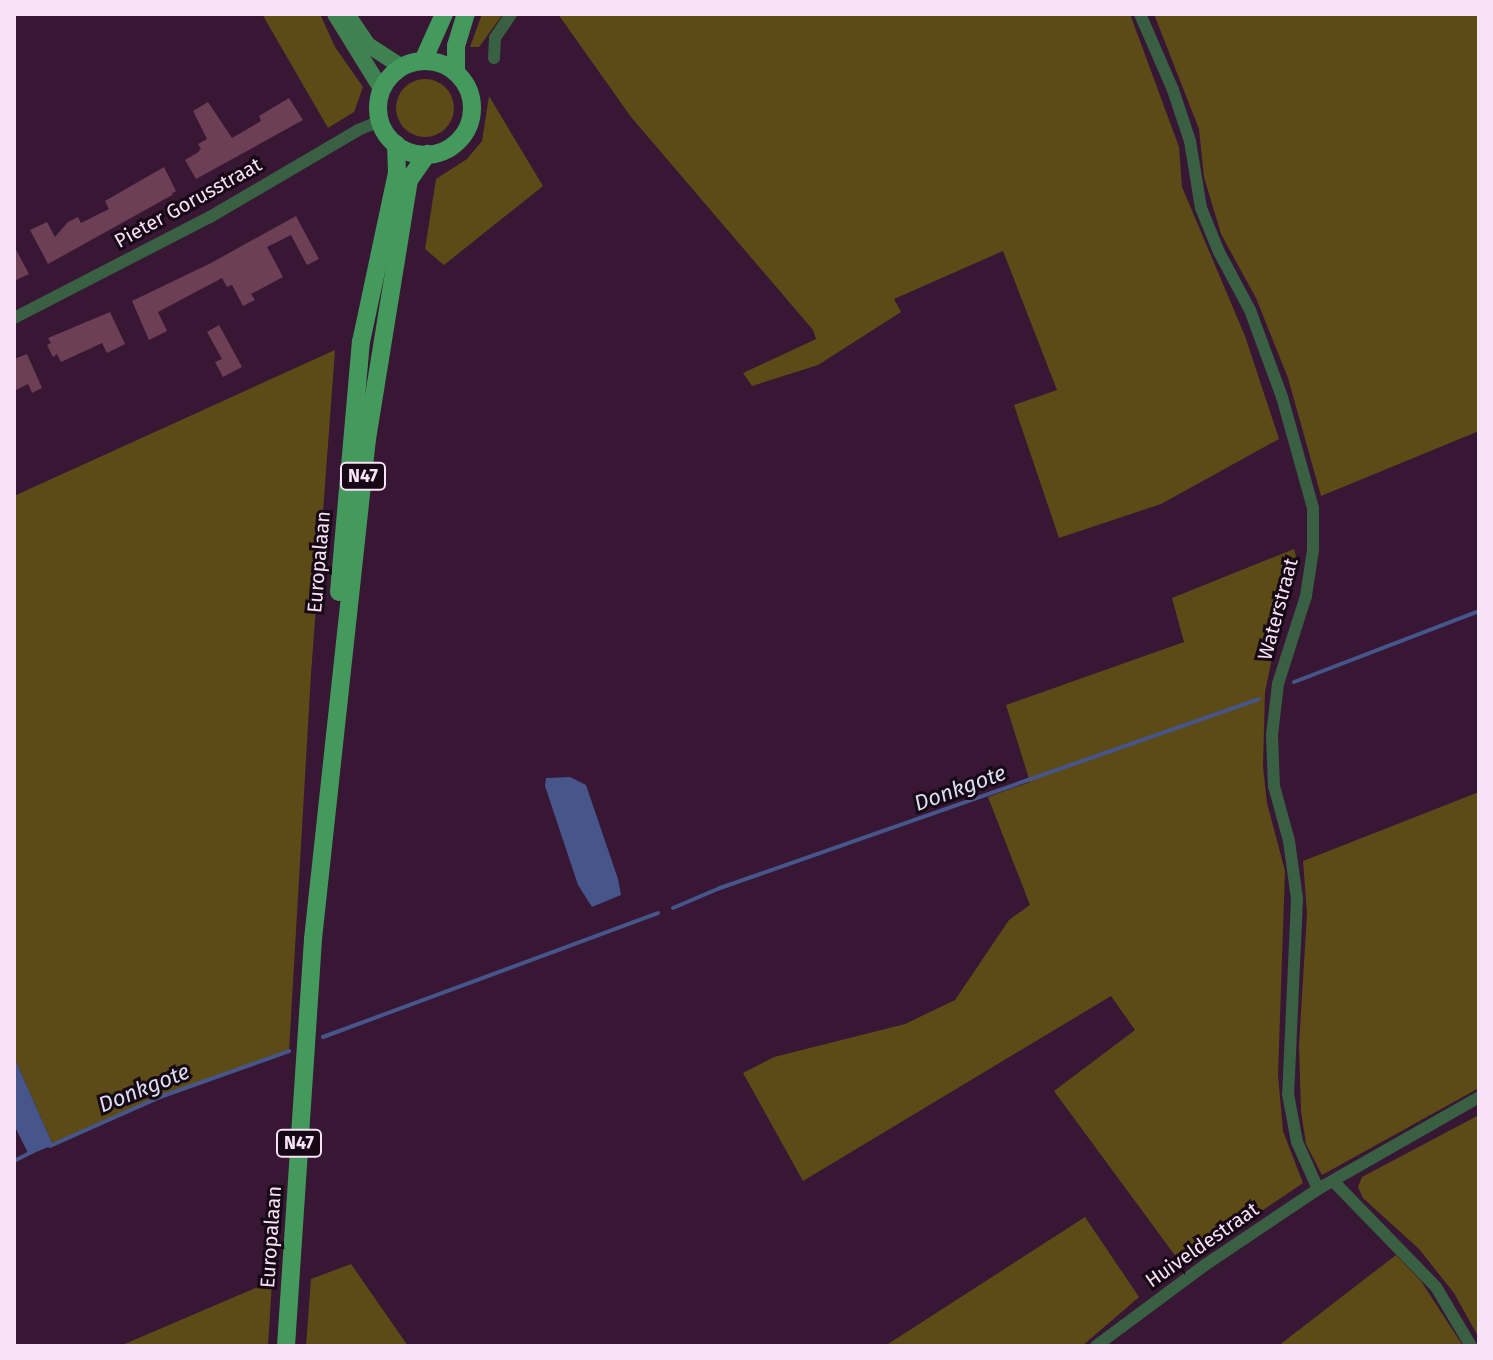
<!DOCTYPE html>
<style>
body{margin:0}
#map{position:relative;width:1493px;height:1360px;overflow:hidden;background:#371734;font-family:"Fira Sans",sans-serif}
div>[style]{position:absolute}
.green>*{inset:0;background:#5c4b17}
.round{border-radius:50%}
.water>*{inset:0;background:#46558a}
.stream>*{height:4px;margin:-2px;padding:0 2px;transform-origin:2px;border-radius:2px;background:#46558a}
.building>*{inset:0;background:#6c3f54}
.minor>*{height:12px;margin:-6px;padding:0 6px;transform-origin:6px;border-radius:6px;background:#396042}
.secondary>*{height:16px;margin:-8px;padding:0 8px;transform-origin:8px;border-radius:8px;background:#3f8151}
.primary>*{height:18px;margin:-9px;padding:0 9px;transform-origin:9px;border-radius:9px;background:#439a5c}
.primary>.ring{margin:-9px;padding:0;box-sizing:content-box;background:none;border:18px solid #439a5c;border-radius:50%}
span{translate:-50% -50%;white-space:nowrap;text-align:center;line-height:1.15;-webkit-text-stroke:6px #160815;paint-order:stroke}
.shield-label span{padding:2px 6px;background:#160815;border:2px solid;border-radius:6px;-webkit-text-stroke-width:0}
.shield-label{font-size:18px;color:#f8e2f5;font-weight:700}
.street-label{font-size:20px;color:#f8e2f5}
.water-label{font-size:22px;color:#dadff0;font-style:italic}
.frame{position:absolute;inset:0;border:16px solid #f8e2f5;pointer-events:none}
</style>
<div id="map">
<div class="green">
<i style="clip-path:polygon(262px 14px,320px 14px,335px 47px,363px 87px,354px 112px,328px 128px)"></i>
<i style="clip-path:polygon(482px 14px,503px 14px,479px 47px,470px 47px)"></i>
<i style="clip-path:polygon(558px 14px,1130px 14px,1179px 147px,1182px 187px,1245px 336px,1279px 439px,1161px 504px,1059px 538px,1014px 405px,1057px 390px,1003px 251px,894px 299px,901px 312px,818px 365px,752px 386px,743px 373px,816px 339px,813px 330px,631px 117px)"></i>
<i style="clip-path:polygon(1154px 14px,1479px 14px,1479px 431px,1321px 496px,1288px 378px,1256px 298px,1221px 234px,1204px 177px,1199px 129px)"></i>
<i class="round" style="left:396px;top:79px;width:58px;height:58px"></i>
<i style="clip-path:polygon(489px 96px,543px 186px,444px 265px,425px 249px,436px 179px,467px 159px,482px 141px)"></i>
<i style="clip-path:polygon(335px 350px,311px 674px,289px 1051px,160px 1097px,53px 1145px,14px 1057px,14px 496px)"></i>
<i style="clip-path:polygon(1294px 549px,1298px 564px,1279px 624px,1265px 692px,1263px 767px,1267px 803px,1285px 871px,1278px 1075px,1283px 1131px,1303px 1183px,1182px 1265px,1054px 1091px,1135px 1030px,1111px 996px,803px 1181px,743px 1073px,774px 1057px,905px 1024px,955px 1000px,1009px 920px,1030px 905px,988px 797px,1030px 782px,1006px 705px,1184px 642px,1172px 598px)"></i>
<i style="clip-path:polygon(1479px 792px,1479px 1088px,1322px 1175px,1306px 1144px,1301px 1111px,1299px 1046px,1307px 913px,1303px 861px)"></i>
<i style="clip-path:polygon(1479px 1115px,1479px 1338px,1454px 1293px,1419px 1249px,1363px 1198px,1358px 1187px,1362px 1177px)"></i>
<i style="clip-path:polygon(1085px 1217px,1139px 1297px,1082px 1346px,885px 1346px)"></i>
<i style="clip-path:polygon(1396px 1255px,1421px 1281px,1463px 1346px,1278px 1346px)"></i>
<i style="clip-path:polygon(351px 1264px,408px 1346px,306px 1346px,311px 1279px)"></i>
<i style="clip-path:polygon(272px 1281px,268px 1346px,120px 1346px)"></i>
</div>
<div class="water">
<i style="clip-path:polygon(570px 777px,586px 785px,618px 879px,621px 895px,592px 907px,578px 885px,545px 786px,546px 778px)"></i>
<i style="clip-path:polygon(14px 1057px,53px 1145px,29px 1155px,14px 1125px)"></i>
</div>
<div class="stream">
<i style="left:1294px;top:682px;width:198px;rotate:-21deg"></i>
<i style="left:673px;top:908px;width:51px;rotate:-23.1deg"></i>
<i style="left:720px;top:888px;width:571px;rotate:-19.32deg"></i>
<i style="left:323px;top:1037px;width:357px;rotate:-20.3deg"></i>
<i style="left:50px;top:1146px;width:120px;rotate:-24deg"></i>
<i style="left:160px;top:1097px;width:137px;rotate:-19.6deg"></i>
<i style="left:14px;top:1161px;width:22px;rotate:-27deg"></i>
</div>
<div class="building">
<i style="clip-path:polygon(289px 98px,303px 120px,196px 179px,185px 160px,197px 153px,201px 149px,198px 144px,207px 139px,193px 111px,208px 102px,232px 138px,261px 121px,259px 116px)"></i>
<i style="clip-path:polygon(164px 167px,176px 191px,171px 194px,174px 194px,48px 264px,30px 230px,47px 222px,55px 237px,68px 222px,78px 217px,81px 223px,109px 209px,105px 201px)"></i>
<i style="clip-path:polygon(296px 216px,319px 259px,307px 265px,291px 235px,267px 247px,283px 277px,251px 294px,255px 300px,243px 306px,232px 285px,227px 287px,222px 278px,158px 312px,167px 331px,149px 340px,132px 301px,211px 263px)"></i>
<i style="clip-path:polygon(14px 246px,29px 274px,14px 281px)"></i>
<i style="clip-path:polygon(110px 312px,125px 344px,107px 353px,102px 343px,61px 362px,57px 354px,53px 357px,47px 345px,51px 343px,48px 338px)"></i>
<i style="clip-path:polygon(219px 325px,242px 367px,223px 377px,215px 362px,222px 359px,207px 332px)"></i>
<i style="clip-path:polygon(27px 354px,42px 388px,32px 393px,28px 384px,14px 391px,14px 359px)"></i>
</div>
<div class="minor">
<i style="left:1140px;top:14px;width:83px;rotate:66.5deg"></i>
<i style="left:1173px;top:90px;width:54px;rotate:71.6deg"></i>
<i style="left:1190px;top:141px;width:68px;rotate:80.7deg"></i>
<i style="left:1201px;top:208px;width:48px;rotate:67.8deg"></i>
<i style="left:1219px;top:252px;width:66px;rotate:61.9deg"></i>
<i style="left:1250px;top:310px;width:93px;rotate:69.8deg"></i>
<i style="left:1282px;top:397px;width:115px;rotate:74.4deg"></i>
<i style="left:1313px;top:508px;width:42px;rotate:90deg"></i>
<i style="left:1313px;top:550px;width:47px;rotate:98.7deg"></i>
<i style="left:1306px;top:596px;width:92px;rotate:107.7deg"></i>
<i style="left:1278px;top:684px;width:51px;rotate:96.7deg"></i>
<i style="left:1272px;top:735px;width:51px;rotate:87.8deg"></i>
<i style="left:1274px;top:786px;width:57px;rotate:74.7deg"></i>
<i style="left:1289px;top:841px;width:59px;rotate:82.1deg"></i>
<i style="left:1297px;top:899px;width:195px;rotate:92.6deg"></i>
<i style="left:1288px;top:1094px;width:49px;rotate:79.4deg"></i>
<i style="left:1297px;top:1142px;width:51px;rotate:65.9deg"></i>
<i style="left:494px;top:58px;width:20px;rotate:-87deg"></i>
<i style="left:495px;top:38px;width:29px;rotate:-56deg"></i>
<i style="left:14px;top:318px;width:220px;rotate:-27.3deg"></i>
<i style="left:210px;top:217px;width:172px;rotate:-30.4deg"></i>
<i style="left:358px;top:130px;width:24px;rotate:-22deg"></i>
<i style="left:1333px;top:1181px;width:148px;rotate:45.8deg"></i>
<i style="left:1436px;top:1287px;width:69px;rotate:59.3deg"></i>
<i style="left:1096px;top:1346px;width:136px;rotate:-36.6deg"></i>
<i style="left:1205px;top:1265px;width:136px;rotate:-33.9deg"></i>
<i style="left:1318px;top:1189px;width:185px;rotate:-29.7deg"></i>
</div>
<div class="secondary">
<i style="left:335px;top:14px;width:89px;rotate:58.3deg"></i>
<i style="left:347px;top:14px;width:37px;rotate:56deg"></i>
<i style="left:368px;top:45px;width:40px;rotate:32.9deg"></i>
</div>
<div class="primary">
<i style="left:423px;top:61px;width:51px;rotate:-65.9deg"></i>
<i class="ring" style="left:378px;top:61px;width:76px;height:76px"></i>
<i style="left:456px;top:72px;width:26px;rotate:-90deg"></i>
<i style="left:456px;top:46px;width:34px;rotate:-73deg"></i>
<i style="left:339px;top:592px;width:251px;rotate:-85deg"></i>
<i style="left:361px;top:342px;width:174px;rotate:-78deg"></i>
<i style="left:397px;top:172px;width:28px;rotate:-92deg"></i>
<i style="left:286px;top:1346px;width:408px;rotate:-86.2deg"></i>
<i style="left:313px;top:939px;width:503px;rotate:-83.84deg"></i>
<i style="left:367px;top:439px;width:262px;rotate:-80.8deg"></i>
<i style="left:409px;top:180px;width:32px;rotate:-55deg"></i>
</div>
<div class="shield-label">
<span style="left:363px;top:476px">N47</span>
<span style="left:299px;top:1143px">N47</span>
</div>
<div class="street-label">
<span style="left:188px;top:203px;rotate:-29deg">Pieter Gorusstraat</span>
<span style="left:319px;top:562px;rotate:-85deg">Europalaan</span>
<span style="left:1278px;top:609px;rotate:-75deg">Waterstraat</span>
<span style="left:271px;top:1237px;rotate:-86deg">Europalaan</span>
<span style="left:1202px;top:1245px;rotate:-35deg">Huiveldestraat</span>
</div>
<div class="water-label">
<span style="left:960px;top:788px;rotate:-20deg">Donkgote</span>
<span style="left:144px;top:1088px;rotate:-22deg">Donkgote</span>
</div>
<div class="frame"></div>
</div>
